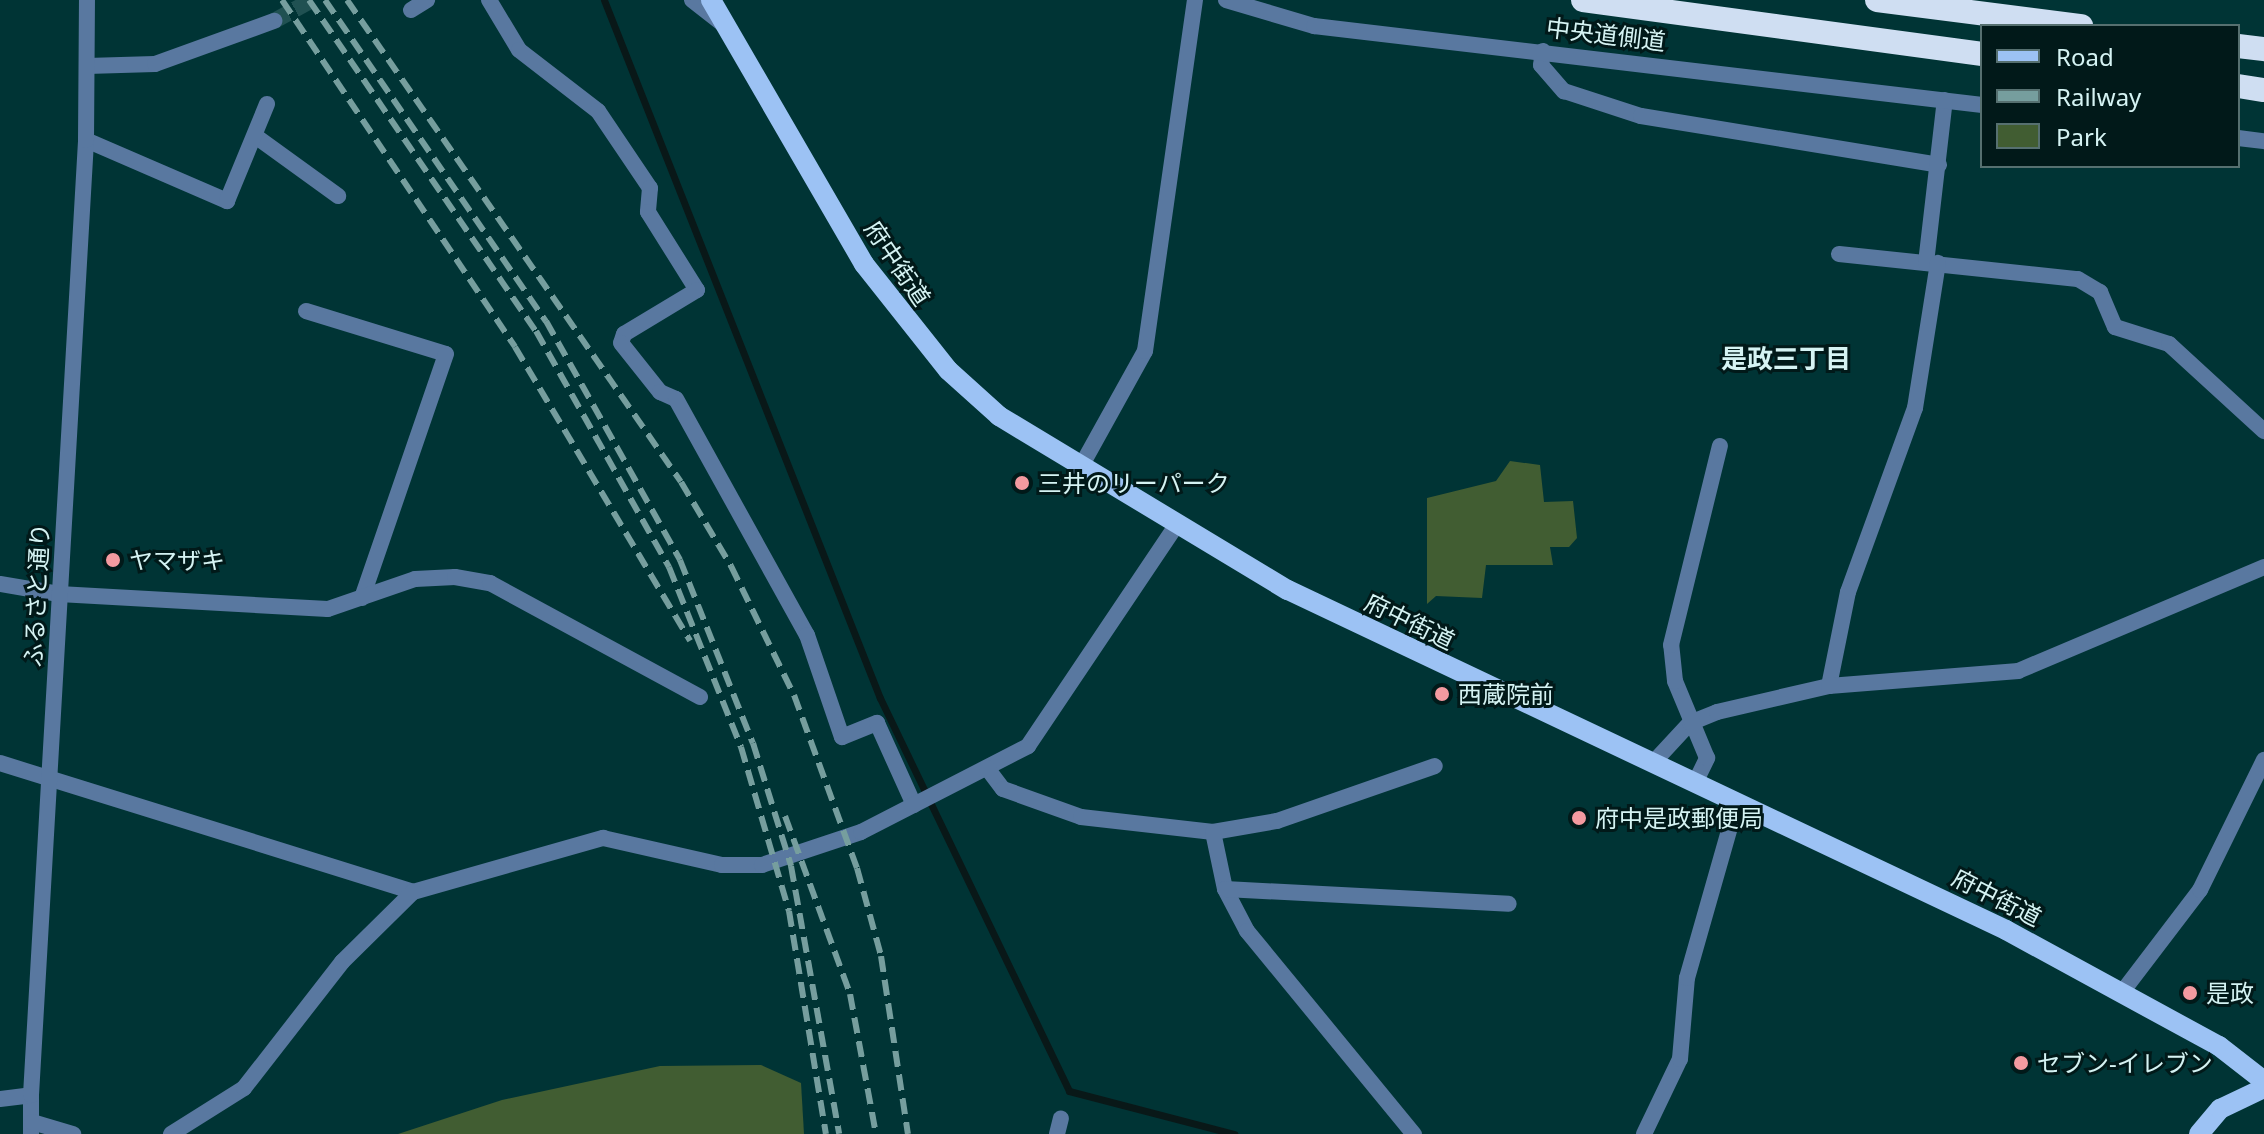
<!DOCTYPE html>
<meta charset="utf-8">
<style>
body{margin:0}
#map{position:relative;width:2264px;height:1134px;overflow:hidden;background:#003435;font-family:"Noto Sans","Noto Sans JP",sans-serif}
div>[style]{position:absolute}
.green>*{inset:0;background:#415d32}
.stream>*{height:7px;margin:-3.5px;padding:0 3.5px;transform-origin:3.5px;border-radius:3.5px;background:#091818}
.tertiary-tunnel>*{height:16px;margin-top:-8px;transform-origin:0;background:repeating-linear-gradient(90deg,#205152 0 16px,transparent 0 24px)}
.minor>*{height:16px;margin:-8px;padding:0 8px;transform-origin:8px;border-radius:8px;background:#5978a0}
.tertiary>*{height:16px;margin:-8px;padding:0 8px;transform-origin:8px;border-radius:8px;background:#5978a0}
.primary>*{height:20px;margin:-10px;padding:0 10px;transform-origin:10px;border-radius:10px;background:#9cc2f4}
.motorway>*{height:24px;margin:-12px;padding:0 12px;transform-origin:12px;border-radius:12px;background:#cfdef2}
.rail>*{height:6px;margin-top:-3px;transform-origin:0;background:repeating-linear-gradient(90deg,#769e9e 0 16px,transparent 0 24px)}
.dots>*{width:22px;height:22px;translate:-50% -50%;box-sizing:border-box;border:4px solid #011919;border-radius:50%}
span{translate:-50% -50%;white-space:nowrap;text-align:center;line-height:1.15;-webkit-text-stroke:6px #011919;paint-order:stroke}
.street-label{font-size:24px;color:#d5f3f3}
.poi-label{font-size:24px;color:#d5f3f3}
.left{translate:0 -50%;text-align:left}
.neighbourhood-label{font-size:26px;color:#d5f3f3;font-weight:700}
.legend{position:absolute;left:1980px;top:24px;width:260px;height:144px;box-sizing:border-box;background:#011919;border:2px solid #567070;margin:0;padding:10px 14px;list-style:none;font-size:24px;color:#d5f3f3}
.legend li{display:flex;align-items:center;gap:16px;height:40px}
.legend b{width:40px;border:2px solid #567070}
</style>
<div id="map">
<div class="green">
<i style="clip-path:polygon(1510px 461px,1540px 465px,1544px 502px,1573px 501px,1577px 538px,1569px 547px,1550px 547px,1553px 565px,1486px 565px,1482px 598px,1436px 596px,1427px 604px,1427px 498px,1496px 481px)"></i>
<i style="clip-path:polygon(761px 1065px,801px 1083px,804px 1134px,398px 1134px,502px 1100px,660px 1066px)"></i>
</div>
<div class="stream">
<i style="left:604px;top:0;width:751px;rotate:68.43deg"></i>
<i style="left:880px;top:698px;width:436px;rotate:64.3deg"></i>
<i style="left:1069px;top:1091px;width:171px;rotate:14.6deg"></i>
</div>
<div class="tertiary-tunnel">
<i style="left:274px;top:21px;width:43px;rotate:-28.9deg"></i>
</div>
<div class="minor">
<i style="left:489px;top:0;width:58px;rotate:59deg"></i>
<i style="left:519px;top:50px;width:100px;rotate:37.7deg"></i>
<i style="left:598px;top:111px;width:93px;rotate:56deg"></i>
<i style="left:650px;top:188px;width:24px;rotate:95deg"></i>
<i style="left:648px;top:212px;width:92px;rotate:57.9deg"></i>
<i style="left:697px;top:290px;width:85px;rotate:148.9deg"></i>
<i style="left:624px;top:334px;width:9px;rotate:108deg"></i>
<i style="left:621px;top:343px;width:63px;rotate:51.5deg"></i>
<i style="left:660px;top:392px;width:17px;rotate:24deg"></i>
<i style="left:676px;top:399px;width:270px;rotate:61deg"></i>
<i style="left:807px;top:635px;width:108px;rotate:71.1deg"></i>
<i style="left:842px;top:737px;width:38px;rotate:-22deg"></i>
<i style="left:877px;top:723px;width:90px;rotate:65.7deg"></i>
<i style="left:692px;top:0;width:39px;rotate:38deg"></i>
<i style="left:411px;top:10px;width:19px;rotate:-32deg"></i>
<i style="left:1543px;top:51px;width:14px;rotate:98deg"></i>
<i style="left:1541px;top:65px;width:35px;rotate:49deg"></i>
<i style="left:1564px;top:91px;width:81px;rotate:18deg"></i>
<i style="left:1641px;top:116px;width:302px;rotate:9.3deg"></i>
<i style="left:258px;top:138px;width:99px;rotate:35.9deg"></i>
<i style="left:86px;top:140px;width:154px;rotate:23.4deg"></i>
<i style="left:227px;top:201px;width:105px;rotate:-67.6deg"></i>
<i style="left:1839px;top:254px;width:240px;rotate:6deg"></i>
<i style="left:2078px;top:279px;width:26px;rotate:31deg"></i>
<i style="left:2100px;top:292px;width:38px;rotate:67deg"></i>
<i style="left:2115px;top:327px;width:57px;rotate:17.5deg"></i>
<i style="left:2169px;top:344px;width:129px;rotate:42.5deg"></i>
<i style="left:1926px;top:263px;width:164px;rotate:-83.4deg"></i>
<i style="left:306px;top:311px;width:146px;rotate:17.1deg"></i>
<i style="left:446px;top:354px;width:258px;rotate:109deg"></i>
<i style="left:1079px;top:470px;width:136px;rotate:-61deg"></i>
<i style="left:1145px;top:351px;width:355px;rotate:-81.9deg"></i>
<i style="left:0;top:584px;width:60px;rotate:9.6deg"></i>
<i style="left:59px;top:594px;width:269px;rotate:3.2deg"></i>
<i style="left:328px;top:609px;width:92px;rotate:-19deg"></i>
<i style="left:415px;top:579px;width:40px;rotate:-2.9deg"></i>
<i style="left:455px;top:577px;width:36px;rotate:10deg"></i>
<i style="left:490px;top:583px;width:239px;rotate:28.5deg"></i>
<i style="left:1829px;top:686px;width:96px;rotate:-78.6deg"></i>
<i style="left:1848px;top:592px;width:196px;rotate:-70deg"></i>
<i style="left:1915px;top:408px;width:147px;rotate:-81deg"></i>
<i style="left:0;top:763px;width:433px;rotate:17.3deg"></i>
<i style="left:413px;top:892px;width:198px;rotate:-15.9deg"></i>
<i style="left:603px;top:838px;width:122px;rotate:12.8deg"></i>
<i style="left:722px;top:865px;width:40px"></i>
<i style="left:762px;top:865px;width:104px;rotate:-18.4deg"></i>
<i style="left:861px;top:832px;width:188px;rotate:-27.2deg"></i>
<i style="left:1028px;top:746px;width:265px;rotate:-56.1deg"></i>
<i style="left:1652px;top:764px;width:56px;rotate:-47.2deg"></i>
<i style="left:1690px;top:723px;width:29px;rotate:-22deg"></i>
<i style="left:1717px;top:712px;width:115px;rotate:-13.1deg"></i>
<i style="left:1829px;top:686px;width:190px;rotate:-4.5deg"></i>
<i style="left:2018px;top:671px;width:267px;rotate:-22.9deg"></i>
<i style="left:987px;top:768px;width:26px;rotate:53deg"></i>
<i style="left:1003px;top:789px;width:83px;rotate:19.7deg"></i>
<i style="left:1081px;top:817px;width:133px;rotate:6.5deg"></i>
<i style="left:1213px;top:832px;width:65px;rotate:-9.8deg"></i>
<i style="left:1277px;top:821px;width:167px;rotate:-19.2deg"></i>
<i style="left:1695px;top:783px;width:28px;rotate:-64deg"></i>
<i style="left:1707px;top:758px;width:83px;rotate:-112.6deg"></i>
<i style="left:1675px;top:681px;width:36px;rotate:-96deg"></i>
<i style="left:1671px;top:645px;width:205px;rotate:-76.2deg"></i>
<i style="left:1213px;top:832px;width:58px;rotate:78.1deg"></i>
<i style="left:1225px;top:889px;width:47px;rotate:62.4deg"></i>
<i style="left:1247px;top:931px;width:263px;rotate:50.6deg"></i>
<i style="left:1225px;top:889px;width:284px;rotate:3deg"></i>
<i style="left:2123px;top:991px;width:127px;rotate:-52.7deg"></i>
<i style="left:2200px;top:890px;width:145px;rotate:-63.8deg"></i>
<i style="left:31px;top:1095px;width:39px;rotate:90deg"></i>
<i style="left:32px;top:1122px;width:43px;rotate:16.3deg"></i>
<i style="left:171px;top:1134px;width:86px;rotate:-32.2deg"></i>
<i style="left:244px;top:1088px;width:160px;rotate:-52.1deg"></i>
<i style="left:342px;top:962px;width:100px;rotate:-44.6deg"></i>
<i style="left:1057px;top:1134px;width:16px;rotate:-76deg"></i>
<i style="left:1644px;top:1134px;width:83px;rotate:-64.4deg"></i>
<i style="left:1680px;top:1059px;width:81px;rotate:-85.1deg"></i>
<i style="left:1687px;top:978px;width:182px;rotate:-74.1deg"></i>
</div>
<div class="tertiary">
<i style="left:1226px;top:0;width:92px;rotate:16.5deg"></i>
<i style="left:1314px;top:26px;width:673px;rotate:6.74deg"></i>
<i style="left:87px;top:66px;width:68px;rotate:-1.7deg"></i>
<i style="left:155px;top:64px;width:127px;rotate:-19.9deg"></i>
<i style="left:2238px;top:138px;width:26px;rotate:7deg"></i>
<i style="left:0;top:1099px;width:31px;rotate:-7deg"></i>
<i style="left:31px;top:1095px;width:957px;rotate:-86.7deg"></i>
<i style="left:86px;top:140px;width:140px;rotate:-89.6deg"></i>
</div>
<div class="primary">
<i style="left:711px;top:0;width:305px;rotate:59.9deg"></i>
<i style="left:864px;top:264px;width:135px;rotate:51.6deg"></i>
<i style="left:948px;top:370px;width:69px;rotate:42deg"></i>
<i style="left:999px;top:416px;width:337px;rotate:31.1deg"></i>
<i style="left:1288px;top:590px;width:794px;rotate:25.34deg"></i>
<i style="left:2006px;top:930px;width:243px;rotate:28.6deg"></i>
<i style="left:2219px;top:1046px;width:57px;rotate:37.9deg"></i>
<i style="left:2199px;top:1134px;width:33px;rotate:-50deg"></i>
<i style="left:2220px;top:1109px;width:49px;rotate:-25.5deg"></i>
</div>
<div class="motorway">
<i style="left:1583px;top:0;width:403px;rotate:7.7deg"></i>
<i style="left:1877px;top:0;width:206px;rotate:7.3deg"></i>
<i style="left:2238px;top:46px;width:26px;rotate:7deg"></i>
<i style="left:2238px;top:86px;width:26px;rotate:9deg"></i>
</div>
<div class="rail">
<i style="left:282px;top:0;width:418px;rotate:56.1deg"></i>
<i style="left:515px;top:347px;width:342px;rotate:59.2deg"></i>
<i style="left:309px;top:0;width:401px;rotate:55.6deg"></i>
<i style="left:536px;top:331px;width:271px;rotate:60.6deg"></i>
<i style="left:669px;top:567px;width:194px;rotate:68.2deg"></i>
<i style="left:741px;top:747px;width:171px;rotate:73.7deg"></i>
<i style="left:789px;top:911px;width:226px;rotate:80.6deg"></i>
<i style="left:325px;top:0;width:390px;rotate:55.5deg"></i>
<i style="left:546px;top:321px;width:274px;rotate:60.7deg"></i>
<i style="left:680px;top:560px;width:197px;rotate:68.3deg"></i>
<i style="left:753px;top:743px;width:129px;rotate:72.8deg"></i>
<i style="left:791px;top:866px;width:272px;rotate:79.8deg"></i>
<i style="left:347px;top:0;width:586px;rotate:55.28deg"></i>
<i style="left:681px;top:482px;width:98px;rotate:59.2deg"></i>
<i style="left:731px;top:566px;width:144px;rotate:64deg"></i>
<i style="left:794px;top:695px;width:184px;rotate:70deg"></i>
<i style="left:857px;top:868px;width:91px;rotate:74.7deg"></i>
<i style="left:881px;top:956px;width:180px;rotate:81.4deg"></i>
<i style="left:785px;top:816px;width:189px;rotate:69.9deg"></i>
<i style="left:850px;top:994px;width:142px;rotate:79.5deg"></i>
</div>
<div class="dots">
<i style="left:1022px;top:483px;background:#f49aa0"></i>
<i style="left:113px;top:560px;background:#f49aa0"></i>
<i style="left:1442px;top:694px;background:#f49aa0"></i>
<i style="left:1579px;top:818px;background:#f49aa0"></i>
<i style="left:2190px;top:993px;background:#f49aa0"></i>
<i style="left:2021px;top:1063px;background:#f49aa0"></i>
</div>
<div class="street-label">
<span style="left:1606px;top:34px;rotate:7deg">中央道側道</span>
<span style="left:898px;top:263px;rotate:56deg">府中街道</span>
<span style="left:36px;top:595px;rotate:-87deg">ふるさと通り</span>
<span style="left:1410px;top:621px;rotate:26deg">府中街道</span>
<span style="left:1997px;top:897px;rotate:27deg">府中街道</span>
</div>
<div class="poi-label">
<span class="left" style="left:1038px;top:483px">三井のリーパーク</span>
<span class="left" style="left:129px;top:560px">ヤマザキ</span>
<span class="left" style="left:1458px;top:694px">西蔵院前</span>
<span class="left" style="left:1595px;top:818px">府中是政郵便局</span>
<span class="left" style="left:2206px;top:993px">是政</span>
<span class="left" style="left:2037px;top:1063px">セブン-イレブン</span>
</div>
<div class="neighbourhood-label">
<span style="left:1786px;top:359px">是政三丁目</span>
</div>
<ul class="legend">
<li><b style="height:10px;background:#9cc2f4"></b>Road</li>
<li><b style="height:10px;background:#769e9e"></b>Railway</li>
<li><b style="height:22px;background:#415d32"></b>Park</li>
</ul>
</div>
